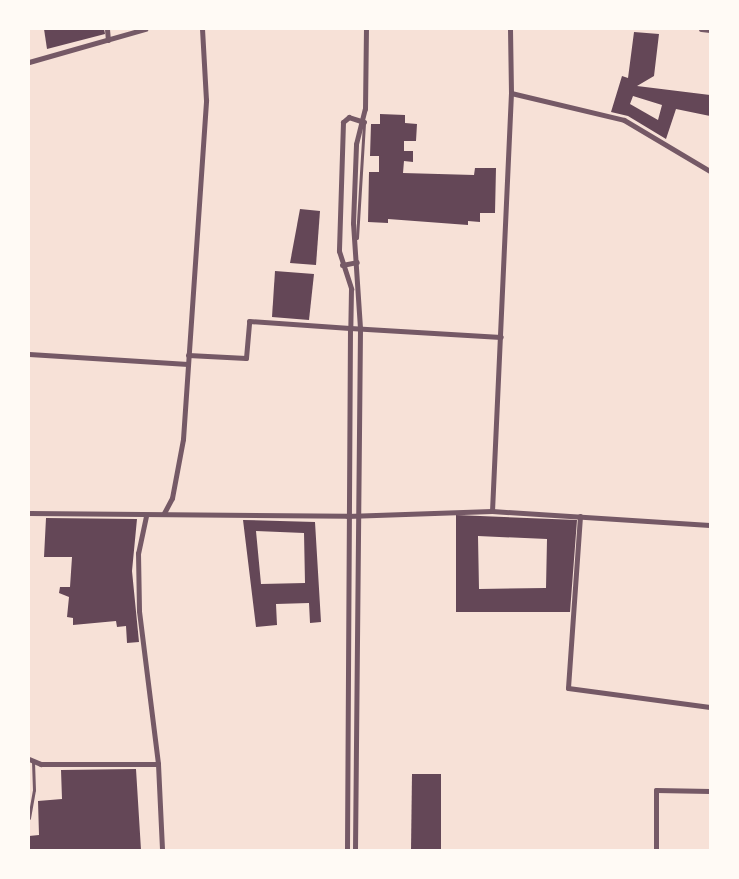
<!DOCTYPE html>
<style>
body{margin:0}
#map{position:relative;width:739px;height:879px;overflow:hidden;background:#f7e1d7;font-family:Ubuntu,sans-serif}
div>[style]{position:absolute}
.building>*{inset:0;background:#644757}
.service>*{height:3px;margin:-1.5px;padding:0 1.5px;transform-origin:1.5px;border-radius:1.5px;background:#755966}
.minor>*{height:5px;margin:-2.5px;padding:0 2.5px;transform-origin:2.5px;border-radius:2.5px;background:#755966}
span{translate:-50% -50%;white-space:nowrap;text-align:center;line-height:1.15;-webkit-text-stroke:4.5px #fffaf5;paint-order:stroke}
.frame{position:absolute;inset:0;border:30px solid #fffaf5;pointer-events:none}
</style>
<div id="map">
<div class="building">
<i style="clip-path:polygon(44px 29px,104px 29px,105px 34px,47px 49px)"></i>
<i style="clip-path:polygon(evenodd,634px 32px,659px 34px,654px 76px,637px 86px,710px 95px,710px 116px,676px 109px,666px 139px,628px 116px,611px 112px,622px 76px,628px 78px,634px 32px,633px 96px,662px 105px,658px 120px,630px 104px,633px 96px)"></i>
<i style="clip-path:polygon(380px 114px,405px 115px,405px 123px,417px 124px,416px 141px,404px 141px,404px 151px,413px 151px,413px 162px,404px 161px,403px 173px,474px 175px,475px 168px,496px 168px,495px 213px,480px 213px,480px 222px,468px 221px,468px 225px,388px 219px,388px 223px,368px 222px,369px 172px,379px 172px,379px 156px,370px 156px,371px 124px,380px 124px)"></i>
<i style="clip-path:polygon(300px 209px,320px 211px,316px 265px,290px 263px)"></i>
<i style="clip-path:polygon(275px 271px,314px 274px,309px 320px,272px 317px)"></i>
<i style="clip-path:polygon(evenodd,456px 515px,577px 520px,570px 612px,456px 612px,456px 515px,478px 536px,547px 539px,546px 588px,479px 589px,478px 536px)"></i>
<i style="clip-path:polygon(46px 518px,137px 519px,132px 571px,139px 642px,127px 643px,126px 626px,117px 627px,116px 621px,73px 625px,73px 618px,67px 617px,69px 597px,59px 593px,60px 587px,70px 587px,72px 557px,44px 557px)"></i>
<i style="clip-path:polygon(evenodd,243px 520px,315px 522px,321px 622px,310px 623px,309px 603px,276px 604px,277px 625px,256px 627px,243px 520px,256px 531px,304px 533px,305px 583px,261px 584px,256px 531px)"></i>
<i style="clip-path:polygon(136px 769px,141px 850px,29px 850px,29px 836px,39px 835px,38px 801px,62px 799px,61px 770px)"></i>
<i style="clip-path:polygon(412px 774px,441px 774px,441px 850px,411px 850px)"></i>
</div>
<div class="service">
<i style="left:357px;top:238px;width:116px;rotate:-86.5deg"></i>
<i style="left:29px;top:818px;width:28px;rotate:-80deg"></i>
<i style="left:34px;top:790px;width:28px;rotate:-92deg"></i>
</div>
<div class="minor">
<i style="left:107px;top:29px;width:11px;rotate:85deg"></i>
<i style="left:510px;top:29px;width:64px;rotate:89.1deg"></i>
<i style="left:511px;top:93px;width:116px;rotate:13.4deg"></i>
<i style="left:624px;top:120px;width:100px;rotate:30.7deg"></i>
<i style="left:701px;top:29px;width:9px;rotate:6deg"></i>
<i style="left:29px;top:62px;width:121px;rotate:-15.9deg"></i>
<i style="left:364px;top:122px;width:16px;rotate:-162deg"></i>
<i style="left:349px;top:117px;width:8px;rotate:140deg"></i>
<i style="left:343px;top:122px;width:129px;rotate:91.8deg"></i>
<i style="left:339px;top:251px;width:40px;rotate:72deg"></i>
<i style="left:351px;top:289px;width:39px;rotate:91deg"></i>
<i style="left:350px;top:328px;width:151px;rotate:3.4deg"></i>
<i style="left:342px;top:265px;width:15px;rotate:-11deg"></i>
<i style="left:29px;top:354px;width:159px;rotate:3.6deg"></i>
<i style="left:188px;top:355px;width:58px;rotate:3deg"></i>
<i style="left:246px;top:358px;width:37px;rotate:-85deg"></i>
<i style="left:249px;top:321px;width:101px;rotate:4deg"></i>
<i style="left:350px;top:328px;width:522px;rotate:90.33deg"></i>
<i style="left:492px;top:511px;width:418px;rotate:-87.4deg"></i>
<i style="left:29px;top:513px;width:318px;rotate:0.5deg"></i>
<i style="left:347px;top:516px;width:145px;rotate:-2deg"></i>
<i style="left:492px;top:511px;width:218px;rotate:3.7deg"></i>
<i style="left:164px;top:513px;width:17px;rotate:-62deg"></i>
<i style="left:172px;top:498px;width:60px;rotate:-79.4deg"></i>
<i style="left:183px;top:439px;width:340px;rotate:-86.1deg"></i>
<i style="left:206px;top:100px;width:71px;rotate:-93.2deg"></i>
<i style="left:146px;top:516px;width:38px;rotate:102deg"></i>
<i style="left:138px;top:553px;width:58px;rotate:89deg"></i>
<i style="left:139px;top:611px;width:154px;rotate:82.9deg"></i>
<i style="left:158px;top:764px;width:86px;rotate:87.3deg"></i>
<i style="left:580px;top:516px;width:172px;rotate:94deg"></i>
<i style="left:568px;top:688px;width:143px;rotate:7.6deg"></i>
<i style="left:29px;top:759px;width:13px;rotate:23deg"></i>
<i style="left:41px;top:764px;width:117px"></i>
<i style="left:355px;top:850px;width:522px;rotate:-89.45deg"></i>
<i style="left:360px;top:328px;width:105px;rotate:-93.8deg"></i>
<i style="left:353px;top:223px;width:79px;rotate:-87.8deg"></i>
<i style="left:356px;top:144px;width:36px;rotate:-76deg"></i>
<i style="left:365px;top:109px;width:80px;rotate:-89.3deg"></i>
<i style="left:656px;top:850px;width:60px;rotate:-90deg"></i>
<i style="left:656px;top:790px;width:54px;rotate:1.1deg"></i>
</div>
<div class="frame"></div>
</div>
